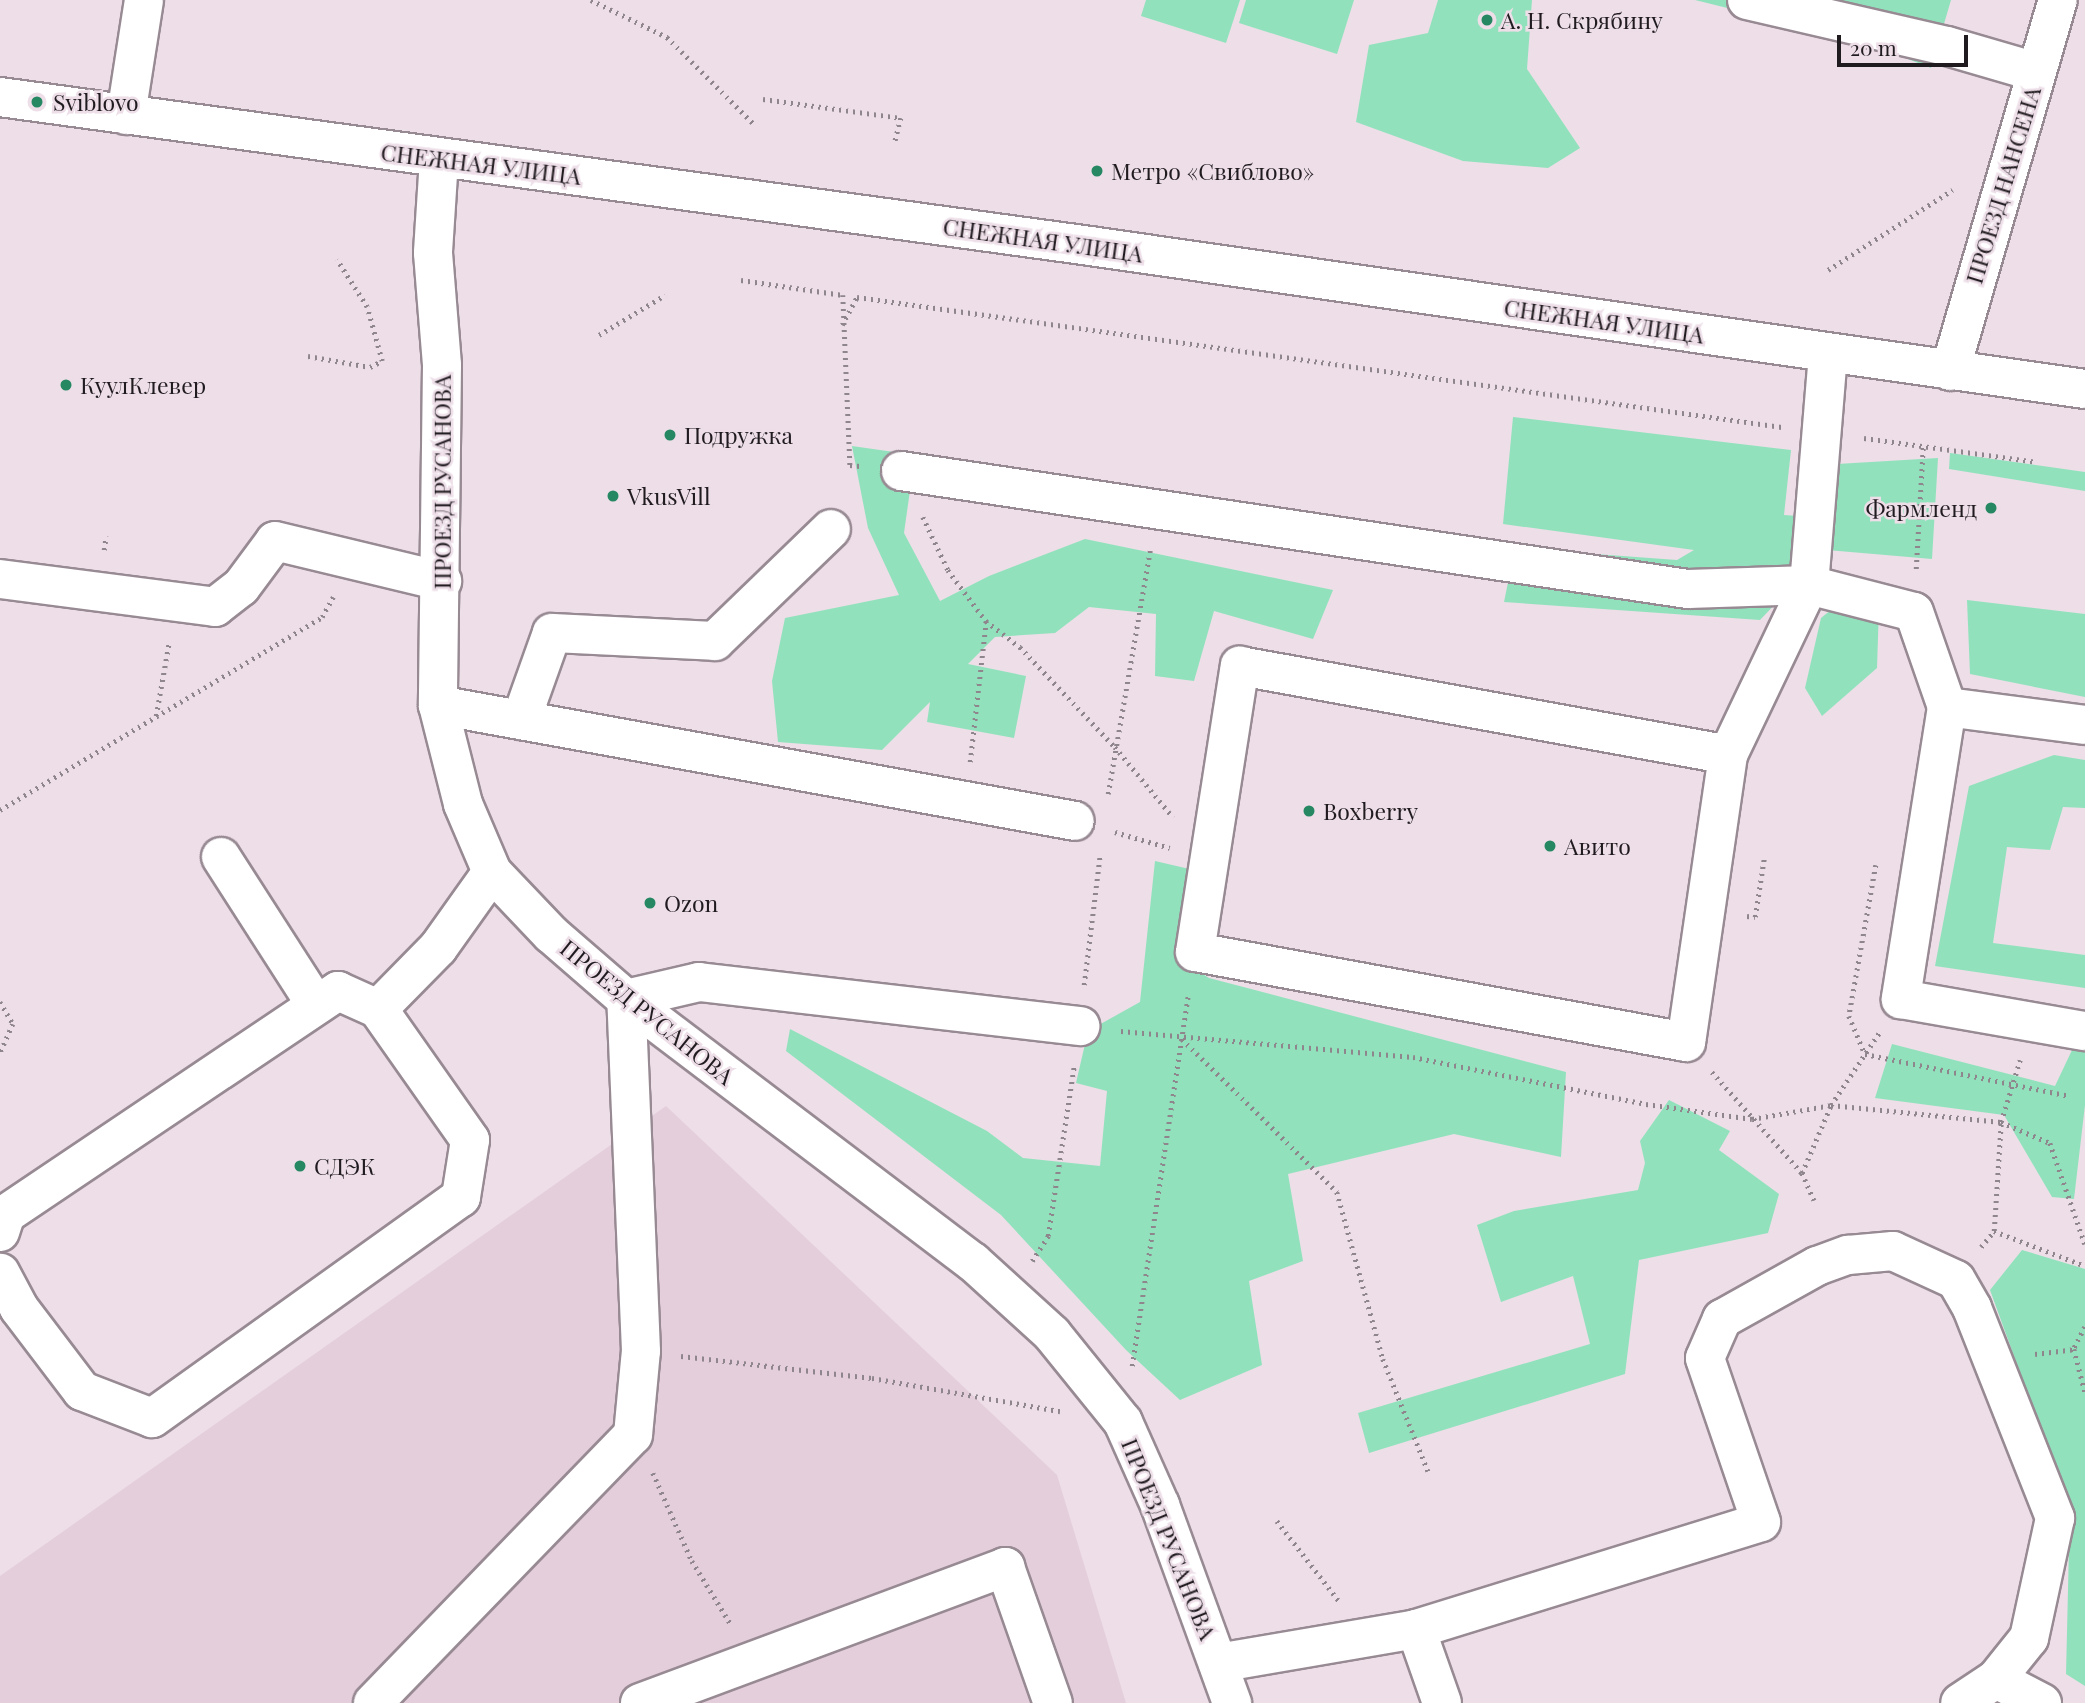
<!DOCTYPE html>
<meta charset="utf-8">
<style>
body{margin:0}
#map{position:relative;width:2085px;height:1703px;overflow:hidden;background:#eddee8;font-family:"Playfair Display",serif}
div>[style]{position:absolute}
.built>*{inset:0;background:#e4cedc}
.green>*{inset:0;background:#91e2bc}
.path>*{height:4.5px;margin-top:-2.25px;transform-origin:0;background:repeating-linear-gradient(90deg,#8f858c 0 2px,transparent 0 7px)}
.roads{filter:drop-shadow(2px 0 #988a93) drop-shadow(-2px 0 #988a93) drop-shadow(0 2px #988a93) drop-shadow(0 -2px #988a93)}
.minor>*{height:38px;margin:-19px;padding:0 19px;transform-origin:19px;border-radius:19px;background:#fff}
.major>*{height:38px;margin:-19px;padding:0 19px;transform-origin:19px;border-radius:19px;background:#fff}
.dots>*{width:19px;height:19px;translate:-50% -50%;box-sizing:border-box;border:4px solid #eddee8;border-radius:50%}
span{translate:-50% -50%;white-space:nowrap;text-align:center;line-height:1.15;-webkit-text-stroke:5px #eddee8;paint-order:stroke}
.poi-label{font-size:23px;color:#201b1f}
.left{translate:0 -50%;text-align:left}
.right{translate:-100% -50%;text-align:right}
.street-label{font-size:23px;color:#201b1f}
.scale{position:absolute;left:1837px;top:35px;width:131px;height:32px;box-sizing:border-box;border:4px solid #201b1f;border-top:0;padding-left:9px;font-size:21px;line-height:24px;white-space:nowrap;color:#201b1f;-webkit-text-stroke:5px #eddee8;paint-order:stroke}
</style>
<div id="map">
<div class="built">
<i style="clip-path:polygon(666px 1106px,1057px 1475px,1126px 1703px,0 1703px,0 1576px)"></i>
</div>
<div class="green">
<i style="clip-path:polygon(1146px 0,1240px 0,1226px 43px,1141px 16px)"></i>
<i style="clip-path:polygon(1246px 0,1354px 0,1337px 54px,1239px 23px)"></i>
<i style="clip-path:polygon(1438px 0,1532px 0,1527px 69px,1580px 148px,1548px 168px,1463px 161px,1356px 122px,1369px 45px,1428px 33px)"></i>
<i style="clip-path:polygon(1695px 0,1951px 0,1931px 68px,1864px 42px)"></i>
<i style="clip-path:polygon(1513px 417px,1791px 450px,1784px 515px,1827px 518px,1837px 464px,1938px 458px,1932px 559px,1827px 550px,1760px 620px,1504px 602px,1515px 548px,1677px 560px,1694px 550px,1503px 524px)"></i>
<i style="clip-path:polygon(852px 446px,915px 455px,904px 533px,940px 601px,989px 576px,1085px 539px,1333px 590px,1313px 639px,1214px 611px,1194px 681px,1155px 676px,1156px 614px,1089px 607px,1055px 633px,995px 637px,968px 664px,1026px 676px,1014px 738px,927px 722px,930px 702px,882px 750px,778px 742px,772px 681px,785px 618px,899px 595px,868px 528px)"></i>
<i style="clip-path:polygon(1950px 453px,2085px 472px,2085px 491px,1949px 469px)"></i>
<i style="clip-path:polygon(1967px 600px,2085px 614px,2085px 697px,1970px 674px)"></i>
<i style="clip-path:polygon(1842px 601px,1879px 607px,1877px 668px,1822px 716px,1805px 688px,1821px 618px)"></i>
<i style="clip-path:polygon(2054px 755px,2085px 760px,2085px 808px,2063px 807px,2050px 850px,2007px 847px,1993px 943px,2085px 955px,2085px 988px,1935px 966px,1969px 786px)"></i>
<i style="clip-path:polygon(1155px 861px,1198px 871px,1185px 963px,1209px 978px,1566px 1072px,1561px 1157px,1454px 1134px,1288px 1174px,1303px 1261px,1249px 1281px,1262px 1365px,1180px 1400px,1126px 1350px,1001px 1215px,786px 1051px,790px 1029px,987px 1131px,1023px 1158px,1100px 1166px,1107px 1091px,1076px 1083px,1088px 1031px,1140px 1002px)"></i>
<i style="clip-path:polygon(1892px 1044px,2055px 1086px,2073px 1048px,2085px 1049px,2085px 1105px,2074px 1199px,2052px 1197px,2004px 1115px,1875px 1098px)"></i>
<i style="clip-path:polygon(1669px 1100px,1730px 1131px,1719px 1150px,1779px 1194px,1768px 1233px,1639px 1260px,1625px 1374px,1369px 1453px,1358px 1413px,1590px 1344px,1573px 1276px,1501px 1302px,1477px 1225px,1514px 1211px,1638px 1190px,1645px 1163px,1640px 1141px)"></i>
<i style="clip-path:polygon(2022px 1250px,2085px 1269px,2085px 1686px,2066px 1674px,2069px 1547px,2051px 1458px,1990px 1290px)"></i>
</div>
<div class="path">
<i style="left:591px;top:0;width:85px;rotate:26deg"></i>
<i style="left:667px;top:37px;width:122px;rotate:45deg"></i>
<i style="left:763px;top:99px;width:139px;rotate:7.8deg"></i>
<i style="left:901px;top:118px;width:25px;rotate:104deg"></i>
<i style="left:1828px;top:270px;width:148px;rotate:-32.8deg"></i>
<i style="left:741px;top:280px;width:103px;rotate:8.4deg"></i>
<i style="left:843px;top:295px;width:170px;rotate:87.6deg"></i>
<i style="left:850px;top:465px;width:10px;rotate:6deg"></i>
<i style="left:842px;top:325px;width:32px;rotate:-62deg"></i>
<i style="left:857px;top:297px;width:934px;rotate:8deg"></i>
<i style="left:599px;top:335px;width:77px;rotate:-31.2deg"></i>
<i style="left:308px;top:356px;width:63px;rotate:10.1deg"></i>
<i style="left:370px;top:367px;width:13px;rotate:-27deg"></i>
<i style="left:382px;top:361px;width:56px;rotate:-105.5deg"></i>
<i style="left:367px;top:307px;width:56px;rotate:-122.6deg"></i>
<i style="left:1864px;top:438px;width:174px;rotate:7.9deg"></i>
<i style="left:923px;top:517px;width:59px;rotate:64.7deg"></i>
<i style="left:948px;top:570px;width:64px;rotate:53.3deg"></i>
<i style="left:986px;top:621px;width:43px;rotate:37.4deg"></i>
<i style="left:1020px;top:647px;width:138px;rotate:46.5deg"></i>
<i style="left:1115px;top:747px;width:91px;rotate:50.4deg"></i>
<i style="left:104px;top:550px;width:14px;rotate:-82deg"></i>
<i style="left:1916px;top:569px;width:122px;rotate:-86.7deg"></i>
<i style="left:156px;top:716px;width:75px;rotate:-80deg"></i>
<i style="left:970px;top:762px;width:142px;rotate:-83.5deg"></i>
<i style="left:1108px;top:794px;width:247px;rotate:-80.2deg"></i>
<i style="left:0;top:810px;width:375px;rotate:-30.9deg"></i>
<i style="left:322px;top:617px;width:23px;rotate:-61deg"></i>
<i style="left:1115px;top:832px;width:57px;rotate:16.2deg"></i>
<i style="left:1876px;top:865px;width:153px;rotate:100.1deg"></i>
<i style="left:1849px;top:1016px;width:41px;rotate:67.2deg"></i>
<i style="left:1865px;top:1054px;width:209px;rotate:11.6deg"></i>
<i style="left:1747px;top:916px;width:8px;rotate:7deg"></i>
<i style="left:1755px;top:917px;width:59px;rotate:-81.2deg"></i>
<i style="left:1084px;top:985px;width:131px;rotate:-83deg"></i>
<i style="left:0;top:1002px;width:26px;rotate:59deg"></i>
<i style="left:13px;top:1024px;width:32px;rotate:114deg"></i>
<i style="left:1121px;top:1031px;width:293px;rotate:5.1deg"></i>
<i style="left:1413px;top:1057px;width:238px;rotate:11.4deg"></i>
<i style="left:1646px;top:1104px;width:107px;rotate:8.1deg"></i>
<i style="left:1752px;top:1119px;width:80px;rotate:-10deg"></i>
<i style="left:1831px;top:1105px;width:171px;rotate:5.7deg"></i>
<i style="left:2001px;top:1122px;width:53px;rotate:23.2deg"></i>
<i style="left:2050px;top:1143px;width:107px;rotate:70.9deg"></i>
<i style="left:1182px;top:1039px;width:218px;rotate:44.6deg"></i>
<i style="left:1337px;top:1192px;width:173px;rotate:74.6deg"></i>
<i style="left:1383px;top:1359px;width:121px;rotate:68.1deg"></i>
<i style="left:1712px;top:1072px;width:135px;rotate:48.3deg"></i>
<i style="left:1802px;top:1173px;width:30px;rotate:66deg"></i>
<i style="left:1802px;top:1173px;width:74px;rotate:-66.9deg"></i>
<i style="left:1831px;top:1105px;width:87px;rotate:-56.3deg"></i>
<i style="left:1994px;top:1231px;width:109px;rotate:-86.3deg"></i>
<i style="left:2001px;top:1122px;width:65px;rotate:-73deg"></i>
<i style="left:1981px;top:1247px;width:21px;rotate:-51deg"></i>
<i style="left:1994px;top:1231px;width:97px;rotate:21deg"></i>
<i style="left:1032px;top:1261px;width:30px;rotate:-57deg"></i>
<i style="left:1048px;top:1236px;width:171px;rotate:-81.3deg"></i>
<i style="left:2085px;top:1327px;width:25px;rotate:117deg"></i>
<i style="left:2074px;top:1349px;width:44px;rotate:75.7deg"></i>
<i style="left:2035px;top:1354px;width:39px;rotate:-7deg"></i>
<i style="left:681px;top:1356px;width:192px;rotate:6.6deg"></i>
<i style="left:872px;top:1378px;width:191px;rotate:10deg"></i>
<i style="left:1132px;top:1366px;width:376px;rotate:-81.4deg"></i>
<i style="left:653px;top:1473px;width:96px;rotate:66.1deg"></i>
<i style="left:692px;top:1561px;width:76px;rotate:58.4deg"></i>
<i style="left:1277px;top:1521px;width:101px;rotate:52.2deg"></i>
</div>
<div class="roads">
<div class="minor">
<i style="left:1747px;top:0;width:205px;rotate:13deg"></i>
<i style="left:1947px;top:46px;width:93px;rotate:16.3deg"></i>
<i style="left:126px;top:115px;width:116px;rotate:-81.1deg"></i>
<i style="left:439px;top:159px;width:94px;rotate:93.7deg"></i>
<i style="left:433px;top:253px;width:112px;rotate:85.4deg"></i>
<i style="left:442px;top:365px;width:340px;rotate:90.7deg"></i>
<i style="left:438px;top:705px;width:102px;rotate:75.8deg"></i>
<i style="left:463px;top:804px;width:74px;rotate:66.9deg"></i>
<i style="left:492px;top:872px;width:86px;rotate:46.4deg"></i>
<i style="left:551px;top:934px;width:99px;rotate:40.9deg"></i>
<i style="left:626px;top:999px;width:435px;rotate:37.2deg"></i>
<i style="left:973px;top:1262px;width:107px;rotate:42.3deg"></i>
<i style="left:1052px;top:1334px;width:113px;rotate:51.1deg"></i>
<i style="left:1123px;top:1422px;width:91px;rotate:66deg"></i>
<i style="left:1160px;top:1505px;width:211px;rotate:70deg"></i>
<i style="left:1828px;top:354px;width:232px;rotate:94.7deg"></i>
<i style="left:1809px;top:585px;width:108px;rotate:14.4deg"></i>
<i style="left:1914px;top:612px;width:101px;rotate:70.8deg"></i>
<i style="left:1947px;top:707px;width:139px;rotate:7.4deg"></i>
<i style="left:1950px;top:371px;width:386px;rotate:-73.8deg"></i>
<i style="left:901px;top:471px;width:796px;rotate:8.53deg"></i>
<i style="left:1688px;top:589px;width:121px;rotate:-1.9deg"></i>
<i style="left:1809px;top:585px;width:188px;rotate:115.5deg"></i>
<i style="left:1728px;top:755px;width:290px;rotate:98.3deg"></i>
<i style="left:1686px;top:1042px;width:499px;rotate:-169.6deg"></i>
<i style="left:1195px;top:952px;width:290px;rotate:-81.1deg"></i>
<i style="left:1240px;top:666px;width:496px;rotate:10.3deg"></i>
<i style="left:0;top:579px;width:217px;rotate:7.4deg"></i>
<i style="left:215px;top:607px;width:33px;rotate:-38deg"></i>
<i style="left:241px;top:587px;width:57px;rotate:-53.5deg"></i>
<i style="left:275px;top:541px;width:172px;rotate:13.5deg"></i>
<i style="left:438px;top:705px;width:647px;rotate:10.32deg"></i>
<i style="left:1947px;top:707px;width:296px;rotate:99deg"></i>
<i style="left:1901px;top:999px;width:187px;rotate:9.9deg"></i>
<i style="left:521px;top:720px;width:92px;rotate:-70.4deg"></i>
<i style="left:552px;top:633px;width:163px;rotate:2.8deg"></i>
<i style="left:715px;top:641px;width:161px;rotate:-44deg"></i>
<i style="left:221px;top:857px;width:176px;rotate:57.3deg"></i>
<i style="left:378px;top:1009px;width:86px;rotate:-45.5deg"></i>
<i style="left:438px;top:948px;width:93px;rotate:-54.6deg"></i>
<i style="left:0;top:1232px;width:19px;rotate:-72deg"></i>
<i style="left:6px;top:1214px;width:400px;rotate:-33.9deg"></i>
<i style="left:338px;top:991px;width:44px;rotate:24.2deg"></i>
<i style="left:378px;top:1009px;width:160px;rotate:54.9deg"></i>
<i style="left:470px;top:1140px;width:58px;rotate:99deg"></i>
<i style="left:461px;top:1197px;width:380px;rotate:144.4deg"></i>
<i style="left:152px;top:1418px;width:75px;rotate:-158.9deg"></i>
<i style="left:82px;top:1391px;width:104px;rotate:-127.2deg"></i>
<i style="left:19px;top:1308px;width:40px;rotate:-118deg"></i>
<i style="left:1416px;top:1629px;width:78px;rotate:70.6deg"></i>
<i style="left:1218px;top:1663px;width:201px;rotate:-9.7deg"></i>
<i style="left:1416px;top:1629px;width:361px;rotate:-17.2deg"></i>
<i style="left:1761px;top:1522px;width:173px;rotate:-108.9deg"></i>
<i style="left:1705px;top:1358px;width:43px;rotate:-66.4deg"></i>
<i style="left:1722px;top:1319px;width:109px;rotate:-29.2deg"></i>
<i style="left:1817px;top:1266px;width:33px;rotate:-20deg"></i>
<i style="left:1848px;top:1255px;width:45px;rotate:-5.1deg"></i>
<i style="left:1893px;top:1251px;width:69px;rotate:24.7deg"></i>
<i style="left:1956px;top:1280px;width:32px;rotate:60deg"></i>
<i style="left:1972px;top:1308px;width:226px;rotate:68.4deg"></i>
<i style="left:2055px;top:1518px;width:123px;rotate:102.2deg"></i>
<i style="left:2029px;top:1638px;width:53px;rotate:128.8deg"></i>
<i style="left:1996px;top:1679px;width:43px;rotate:146.3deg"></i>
<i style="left:1996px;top:1679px;width:52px;rotate:27.6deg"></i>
<i style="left:373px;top:1703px;width:373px;rotate:-45.9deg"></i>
<i style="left:633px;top:1435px;width:84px;rotate:-84.6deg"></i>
<i style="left:641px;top:1351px;width:352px;rotate:-92.4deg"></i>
<i style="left:626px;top:999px;width:75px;rotate:-13.1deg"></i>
<i style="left:699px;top:982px;width:384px;rotate:6.6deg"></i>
<i style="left:640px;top:1703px;width:390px;rotate:-20.4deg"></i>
<i style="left:1005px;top:1567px;width:144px;rotate:70.6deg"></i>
</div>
<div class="major">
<i style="left:0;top:97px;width:1100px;rotate:7.78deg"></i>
<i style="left:1090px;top:246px;width:1005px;rotate:8.18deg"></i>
</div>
</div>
<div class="dots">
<i style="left:1487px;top:20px;background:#258862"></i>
<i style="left:37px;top:102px;background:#258862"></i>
<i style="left:1097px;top:171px;background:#258862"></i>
<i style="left:66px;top:385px;background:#258862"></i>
<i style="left:670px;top:435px;background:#258862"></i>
<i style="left:613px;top:496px;background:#258862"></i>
<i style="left:1991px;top:508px;background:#258862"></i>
<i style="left:1309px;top:811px;background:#258862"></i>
<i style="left:1550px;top:846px;background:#258862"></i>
<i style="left:650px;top:903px;background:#258862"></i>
<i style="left:300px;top:1166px;background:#258862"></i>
</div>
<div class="poi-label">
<span class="left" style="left:1501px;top:20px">А. Н. Скрябину</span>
<span class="left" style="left:53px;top:102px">Sviblovo</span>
<span class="left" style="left:1111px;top:171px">Метро «Свиблово»</span>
<span class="left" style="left:80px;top:385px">КуулКлевер</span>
<span class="left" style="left:684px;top:435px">Подружка</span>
<span class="left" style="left:627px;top:496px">VkusVill</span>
<span class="right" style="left:1977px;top:508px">Фармленд</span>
<span class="left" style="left:1323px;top:811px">Boxberry</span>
<span class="left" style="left:1564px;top:846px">Авито</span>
<span class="left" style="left:664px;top:903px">Ozon</span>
<span class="left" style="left:314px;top:1166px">СДЭК</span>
</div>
<div class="street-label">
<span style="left:481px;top:164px;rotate:7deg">СНЕЖНАЯ УЛИЦА</span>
<span style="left:2003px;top:185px;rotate:-73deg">ПРОЕЗД НАНСЕНА</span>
<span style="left:1043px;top:240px;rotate:8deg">СНЕЖНАЯ УЛИЦА</span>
<span style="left:1604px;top:321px;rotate:8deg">СНЕЖНАЯ УЛИЦА</span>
<span style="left:442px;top:482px;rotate:-90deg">ПРОЕЗД РУСАНОВА</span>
<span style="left:647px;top:1012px;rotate:39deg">ПРОЕЗД РУСАНОВА</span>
<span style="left:1169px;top:1539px;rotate:68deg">ПРОЕЗД РУСАНОВА</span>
</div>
<div class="scale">20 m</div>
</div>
